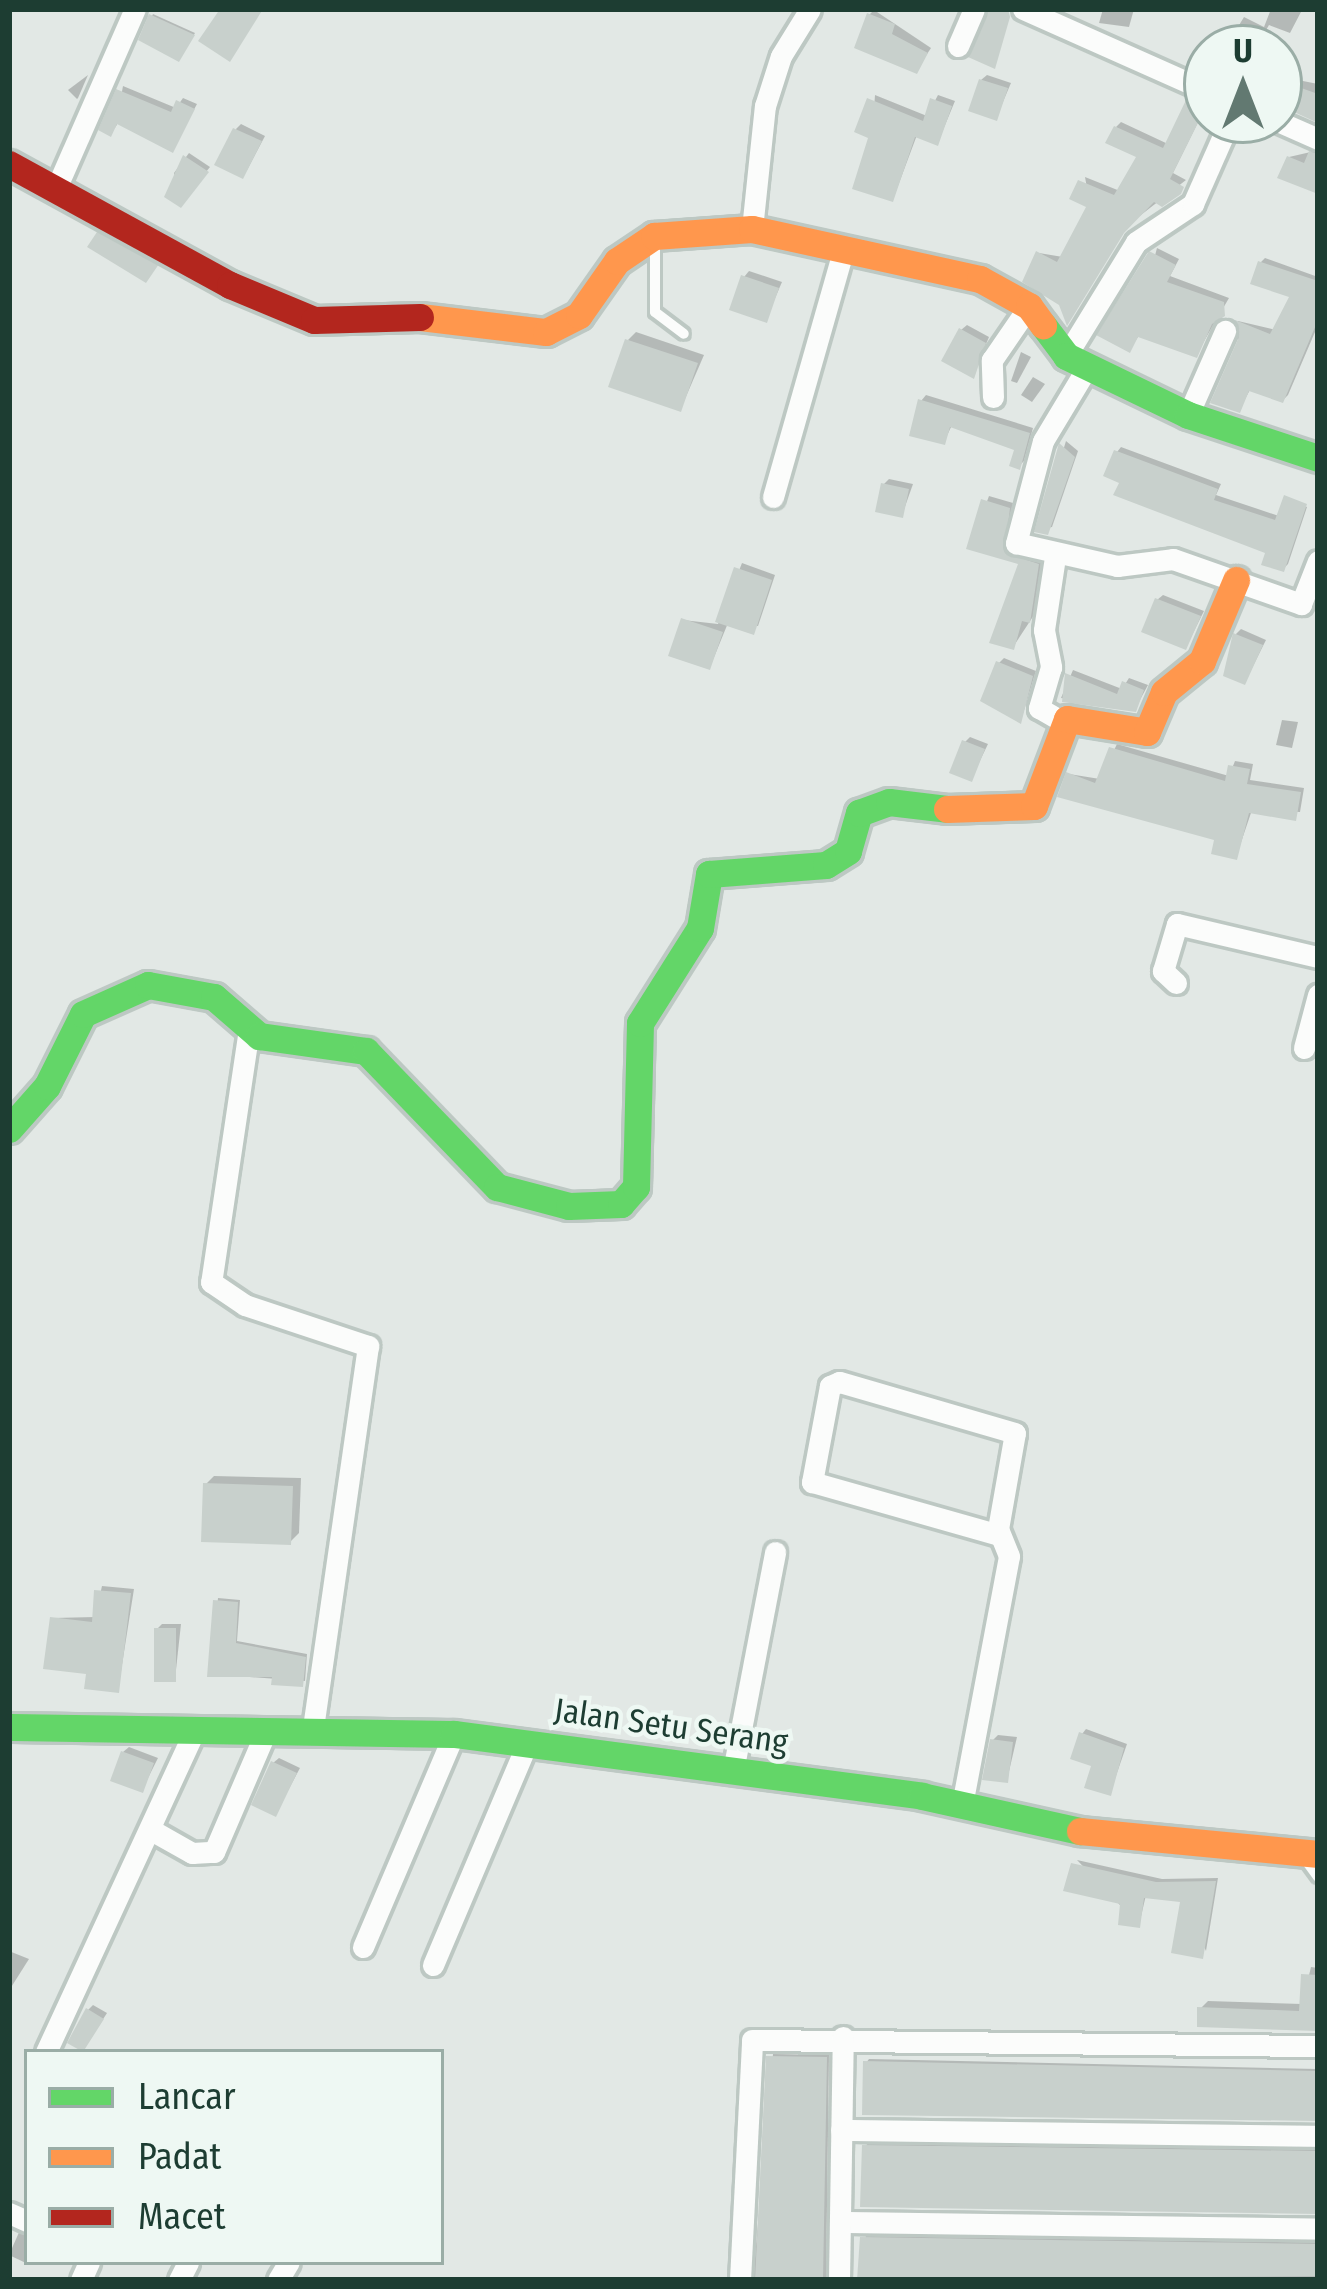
<!DOCTYPE html>
<style>
body{margin:0}
#map{position:relative;width:1327px;height:2289px;overflow:hidden;background:#e2e8e5;font-family:"Fira Sans Condensed",sans-serif}
div>[style]{position:absolute}
.shadow>*{inset:0;background:#0003}
.building>*{inset:0;background:#c8d0cc}
.roads{filter:drop-shadow(3px 0 #bdc8c3) drop-shadow(-3px 0 #bdc8c3) drop-shadow(0 3px #bdc8c3) drop-shadow(0 -3px #bdc8c3)}
.lane>*{height:10px;margin:-5px;padding:0 5px;transform-origin:5px;border-radius:5px;background:#fbfcfb}
.street>*{height:21px;margin:-10.5px;padding:0 10.5px;transform-origin:10.5px;border-radius:10.5px;background:#fbfcfb}
.fast>*{height:27px;margin:-13.5px;padding:0 13.5px;transform-origin:13.5px;border-radius:13.5px;background:#63d668}
.slow>*{height:27px;margin:-13.5px;padding:0 13.5px;transform-origin:13.5px;border-radius:13.5px;background:#ff974d}
.jam>*{height:27px;margin:-13.5px;padding:0 13.5px;transform-origin:13.5px;border-radius:13.5px;background:#b3261e}
span{translate:-50% -50%;white-space:nowrap;text-align:center;line-height:1.15;-webkit-text-stroke:9px #eef8f3;paint-order:stroke}
.street-label{font-size:33px;color:#1d3d32}
.frame{position:absolute;inset:0;border:12px solid #1d3d32;pointer-events:none}
.legend{position:absolute;left:24px;top:2049px;width:420px;height:216px;box-sizing:border-box;background:#eef8f3;border:3px solid #9aada6;margin:0;padding:15px 21px;list-style:none;font-size:36px;color:#1d3d32}
.legend li{display:flex;align-items:center;gap:24px;height:60px}
.legend b{width:60px;border:3px solid #9aada6}
.north{position:absolute;left:1183px;top:24px;width:120px;height:120px;box-sizing:border-box;background:#eef8f3;border:3px solid #9aada6;border-radius:50%;rotate:0deg;font-size:33px;font-weight:700;line-height:48px;text-align:center;color:#1d3d32}
.north::after{content:'';display:block;margin:auto;width:42px;height:54px;background:#627971;clip-path:polygon(50% 0,100% 100%,50% 72%,0 100%)}
</style>
<div id="map">
<div class="shadow">
<i style="clip-path:polygon(1103px 9px,1134px 9px,1129px 27px,1099px 23px)"></i>
<i style="clip-path:polygon(1271px 9px,1302px 10px,1290px 33px,1269px 25px,1256px 48px,1227px 45px,1244px 17px,1264px 27px)"></i>
<i style="clip-path:polygon(874px 10px,931px 48px,916px 71px,869px 15px)"></i>
<i style="clip-path:polygon(153px 14px,195px 33px,179px 58px,152px 16px)"></i>
<i style="clip-path:polygon(88px 75px,78px 98px,77px 99px,68px 90px)"></i>
<i style="clip-path:polygon(987px 75px,1011px 83px,996px 118px,981px 80px)"></i>
<i style="clip-path:polygon(1298px 80px,1318px 84px,1318px 120px,1293px 85px)"></i>
<i style="clip-path:polygon(123px 86px,176px 108px,183px 98px,197px 104px,173px 149px,119px 121px,115px 128px)"></i>
<i style="clip-path:polygon(875px 95px,927px 116px,938px 95px,955px 101px,938px 142px,917px 135px,893px 199px,872px 136px)"></i>
<i style="clip-path:polygon(1194px 97px,1207px 104px,1173px 173px,1186px 180px,1128px 225px,1071px 318px,1039px 253px,1063px 257px,1090px 205px,1085px 177px,1120px 191px,1140px 156px,1116px 127px,1121px 122px,1168px 144px)"></i>
<i style="clip-path:polygon(241px 124px,265px 136px,247px 170px,236px 129px)"></i>
<i style="clip-path:polygon(1315px 151px,1318px 153px,1318px 191px,1289px 157px)"></i>
<i style="clip-path:polygon(189px 153px,210px 167px,180px 204px,174px 173px)"></i>
<i style="clip-path:polygon(105px 227px,160px 260px,149px 275px,101px 231px)"></i>
<i style="clip-path:polygon(1157px 248px,1179px 259px,1170px 276px,1229px 298px,1196px 355px,1140px 334px,1130px 349px)"></i>
<i style="clip-path:polygon(1265px 258px,1318px 277px,1318px 325px,1288px 395px,1283px 400px,1251px 388px,1239px 410px,1238px 321px,1276px 330px,1293px 295px,1260px 263px)"></i>
<i style="clip-path:polygon(749px 271px,782px 282px,766px 319px,744px 277px)"></i>
<i style="clip-path:polygon(967px 325px,989px 337px,973px 375px,961px 330px)"></i>
<i style="clip-path:polygon(636px 332px,704px 355px,681px 408px,628px 340px)"></i>
<i style="clip-path:polygon(1021px 352px,1031px 357px,1017px 383px,1011px 381px)"></i>
<i style="clip-path:polygon(1033px 377px,1045px 384px,1032px 402px,1021px 395px)"></i>
<i style="clip-path:polygon(926px 395px,1033px 428px,1024px 461px,1019px 466px,1018px 448px,952px 425px,944px 442px,921px 401px)"></i>
<i style="clip-path:polygon(1066px 441px,1078px 451px,1052px 527px,1038px 530px)"></i>
<i style="clip-path:polygon(1121px 447px,1221px 484px,1216px 495px,1279px 516px,1286px 499px,1307px 507px,1288px 564px,1283px 569px,1269px 551px,1117px 452px)"></i>
<i style="clip-path:polygon(889px 479px,913px 484px,902px 515px,884px 484px)"></i>
<i style="clip-path:polygon(989px 496px,1013px 503px,1008px 548px,1042px 559px,1034px 615px,1013px 647px,1022px 562px,970px 547px)"></i>
<i style="clip-path:polygon(742px 563px,775px 575px,758px 626px,728px 623px,710px 667px,683px 620px,718px 624px)"></i>
<i style="clip-path:polygon(1163px 595px,1204px 611px,1186px 647px,1157px 600px)"></i>
<i style="clip-path:polygon(1241px 629px,1266px 640px,1245px 682px,1236px 634px)"></i>
<i style="clip-path:polygon(1004px 658px,1036px 671px,1021px 720px,999px 663px)"></i>
<i style="clip-path:polygon(1073px 670px,1122px 689px,1129px 678px,1148px 685px,1135px 709px,1061px 698px)"></i>
<i style="clip-path:polygon(1282px 720px,1298px 722px,1292px 748px,1276px 745px)"></i>
<i style="clip-path:polygon(970px 737px,988px 744px,971px 779px,965px 742px)"></i>
<i style="clip-path:polygon(1117px 744px,1229px 776px,1235px 761px,1253px 764px,1250px 780px,1304px 788px,1300px 812px,1252px 810px,1236px 857px,1218px 838px,1069px 774px,1100px 779px)"></i>
<i style="clip-path:polygon(214px 1476px,301px 1478px,299px 1533px,290px 1542px,206px 1484px)"></i>
<i style="clip-path:polygon(102px 1586px,134px 1589px,118px 1690px,89px 1672px,53px 1618px,95px 1617px)"></i>
<i style="clip-path:polygon(218px 1598px,240px 1600px,237px 1641px,307px 1654px,305px 1681px,210px 1674px)"></i>
<i style="clip-path:polygon(162px 1624px,181px 1624px,175px 1679px,157px 1629px)"></i>
<i style="clip-path:polygon(1086px 1729px,1127px 1744px,1110px 1793px,1082px 1734px)"></i>
<i style="clip-path:polygon(998px 1735px,1017px 1737px,1007px 1780px,993px 1740px)"></i>
<i style="clip-path:polygon(129px 1747px,158px 1758px,142px 1790px,123px 1752px)"></i>
<i style="clip-path:polygon(279px 1758px,300px 1768px,276px 1813px,273px 1763px)"></i>
<i style="clip-path:polygon(1077px 1860px,1162px 1879px,1218px 1878px,1206px 1951px,1183px 1900px,1146px 1895px,1139px 1925px)"></i>
<i style="clip-path:polygon(9px 1951px,29px 1959px,10px 1989px,9px 1988px)"></i>
<i style="clip-path:polygon(1311px 1967px,1318px 1968px,1318px 2028px,1200px 2009px,1208px 2001px,1302px 2004px)"></i>
<i style="clip-path:polygon(93px 2005px,107px 2013px,84px 2049px,88px 2010px)"></i>
<i style="clip-path:polygon(773px 2054px,829px 2055px,826px 2280px,753px 2280px)"></i>
<i style="clip-path:polygon(869px 2059px,1318px 2069px,1318px 2118px,866px 2063px)"></i>
<i style="clip-path:polygon(868px 2143px,1318px 2149px,1318px 2211px,865px 2147px)"></i>
<i style="clip-path:polygon(20px 2230px,27px 2234px,30px 2265px,9px 2255px)"></i>
<i style="clip-path:polygon(866px 2235px,1318px 2242px,1318px 2280px,862px 2280px)"></i>
</div>
<div class="building">
<i style="clip-path:polygon(220px 9px,263px 9px,230px 62px,198px 41px)"></i>
<i style="clip-path:polygon(989px 9px,1008px 9px,1010px 17px,995px 69px,968px 57px)"></i>
<i style="clip-path:polygon(867px 13px,895px 24px,892px 34px,928px 53px,917px 74px,854px 48px)"></i>
<i style="clip-path:polygon(149px 14px,195px 35px,179px 62px,138px 40px)"></i>
<i style="clip-path:polygon(979px 79px,1008px 88px,997px 121px,968px 111px)"></i>
<i style="clip-path:polygon(1290px 84px,1318px 94px,1318px 123px,1281px 106px)"></i>
<i style="clip-path:polygon(116px 89px,171px 112px,176px 100px,195px 109px,173px 153px,117px 124px,111px 137px,98px 130px)"></i>
<i style="clip-path:polygon(867px 98px,923px 121px,930px 98px,952px 106px,938px 146px,915px 137px,893px 202px,852px 189px,868px 138px,854px 132px)"></i>
<i style="clip-path:polygon(1186px 100px,1205px 109px,1170px 179px,1184px 187px,1181px 194px,1162px 207px,1154px 202px,1124px 233px,1067px 326px,1059px 305px,1022px 282px,1036px 251px,1057px 262px,1086px 207px,1069px 199px,1078px 180px,1114px 195px,1136px 157px,1105px 143px,1114px 126px,1163px 148px)"></i>
<i style="clip-path:polygon(233px 128px,262px 141px,243px 179px,214px 165px)"></i>
<i style="clip-path:polygon(1309px 151px,1318px 154px,1318px 194px,1277px 178px,1287px 156px,1304px 163px)"></i>
<i style="clip-path:polygon(183px 155px,209px 172px,181px 208px,164px 197px)"></i>
<i style="clip-path:polygon(99px 229px,159px 264px,146px 283px,87px 247px)"></i>
<i style="clip-path:polygon(1149px 251px,1176px 265px,1167px 282px,1224px 302px,1225px 316px,1212px 324px,1197px 358px,1138px 337px,1130px 353px,1096px 335px)"></i>
<i style="clip-path:polygon(1258px 261px,1318px 281px,1318px 320px,1283px 403px,1249px 391px,1240px 413px,1210px 403px,1239px 337px,1235px 320px,1270px 334px,1289px 297px,1250px 284px)"></i>
<i style="clip-path:polygon(741px 275px,779px 288px,767px 323px,729px 310px)"></i>
<i style="clip-path:polygon(959px 328px,986px 343px,974px 379px,941px 361px)"></i>
<i style="clip-path:polygon(625px 339px,698px 363px,681px 412px,608px 387px)"></i>
<i style="clip-path:polygon(918px 399px,1030px 433px,1020px 470px,1009px 466px,1014px 450px,950px 427px,945px 445px,909px 436px)"></i>
<i style="clip-path:polygon(1059px 443px,1075px 457px,1048px 535px,1034px 532px)"></i>
<i style="clip-path:polygon(1114px 450px,1218px 489px,1214px 500px,1275px 520px,1284px 495px,1307px 504px,1284px 572px,1261px 565px,1265px 553px,1113px 495px,1119px 483px,1103px 476px)"></i>
<i style="clip-path:polygon(881px 483px,909px 489px,903px 518px,875px 512px)"></i>
<i style="clip-path:polygon(981px 499px,1010px 508px,1005px 553px,1039px 564px,1030px 623px,1022px 621px,1014px 650px,989px 643px,1018px 564px,966px 549px)"></i>
<i style="clip-path:polygon(734px 567px,772px 580px,754px 635px,715px 622px)"></i>
<i style="clip-path:polygon(1155px 598px,1201px 616px,1186px 650px,1141px 632px)"></i>
<i style="clip-path:polygon(681px 618px,723px 632px,710px 670px,668px 656px)"></i>
<i style="clip-path:polygon(1233px 633px,1263px 645px,1245px 685px,1223px 676px)"></i>
<i style="clip-path:polygon(996px 661px,1033px 676px,1021px 724px,980px 701px)"></i>
<i style="clip-path:polygon(1065px 673px,1117px 694px,1122px 681px,1144px 690px,1136px 712px,1062px 702px)"></i>
<i style="clip-path:polygon(962px 740px,985px 749px,972px 782px,949px 773px)"></i>
<i style="clip-path:polygon(1109px 747px,1225px 781px,1228px 765px,1250px 769px,1247px 784px,1301px 792px,1296px 821px,1249px 813px,1237px 860px,1211px 854px,1214px 840px,1057px 797px,1066px 772px,1095px 783px)"></i>
<i style="clip-path:polygon(203px 1483px,293px 1486px,291px 1545px,201px 1542px)"></i>
<i style="clip-path:polygon(94px 1590px,131px 1593px,119px 1693px,84px 1689px,86px 1674px,43px 1669px,50px 1617px,92px 1622px)"></i>
<i style="clip-path:polygon(213px 1600px,238px 1602px,236px 1643px,306px 1657px,303px 1687px,271px 1685px,272px 1677px,207px 1677px)"></i>
<i style="clip-path:polygon(154px 1628px,176px 1628px,176px 1682px,154px 1682px)"></i>
<i style="clip-path:polygon(1079px 1732px,1124px 1748px,1111px 1796px,1084px 1788px,1091px 1766px,1070px 1759px)"></i>
<i style="clip-path:polygon(990px 1739px,1013px 1742px,1008px 1783px,982px 1780px)"></i>
<i style="clip-path:polygon(121px 1751px,154px 1763px,143px 1793px,110px 1781px)"></i>
<i style="clip-path:polygon(271px 1761px,297px 1773px,276px 1817px,251px 1805px)"></i>
<i style="clip-path:polygon(1071px 1863px,1156px 1882px,1216px 1881px,1203px 1959px,1171px 1953px,1180px 1902px,1144px 1898px,1140px 1928px,1118px 1925px,1120px 1904px,1063px 1891px)"></i>
<i style="clip-path:polygon(1301px 1974px,1318px 1975px,1318px 2031px,1197px 2027px,1197px 2007px,1299px 2011px)"></i>
<i style="clip-path:polygon(86px 2008px,104px 2019px,83px 2052px,67px 2043px)"></i>
<i style="clip-path:polygon(766px 2056px,827px 2057px,823px 2280px,755px 2280px)"></i>
<i style="clip-path:polygon(863px 2061px,1318px 2071px,1318px 2121px,862px 2115px)"></i>
<i style="clip-path:polygon(862px 2145px,1318px 2151px,1318px 2214px,860px 2207px)"></i>
<i style="clip-path:polygon(860px 2237px,1318px 2244px,1318px 2276px,857px 2280px)"></i>
</div>
<div class="roads">
<div class="lane">
<i style="left:655px;top:238px;width:74px;rotate:90deg"></i>
<i style="left:655px;top:312px;width:36px;rotate:37deg"></i>
<i style="left:1302px;top:1855px;width:27px;rotate:54deg"></i>
</div>
<div class="street">
<i style="left:1023px;top:9px;width:201px;rotate:24deg"></i>
<i style="left:958px;top:46px;width:40px;rotate:-66.6deg"></i>
<i style="left:1275px;top:120px;width:47px;rotate:23.8deg"></i>
<i style="left:58px;top:184px;width:191px;rotate:-66.3deg"></i>
<i style="left:752px;top:229px;width:124px;rotate:-84deg"></i>
<i style="left:765px;top:106px;width:52px;rotate:-72.3deg"></i>
<i style="left:781px;top:56px;width:55px;rotate:-58.3deg"></i>
<i style="left:1066px;top:356px;width:134px;rotate:-58.4deg"></i>
<i style="left:1136px;top:242px;width:69px;rotate:-33.7deg"></i>
<i style="left:1193px;top:204px;width:92px;rotate:-66.2deg"></i>
<i style="left:1088px;top:366px;width:87px;rotate:121deg"></i>
<i style="left:1043px;top:441px;width:106px;rotate:104.8deg"></i>
<i style="left:1016px;top:543px;width:104px;rotate:12.8deg"></i>
<i style="left:1117px;top:566px;width:56px;rotate:-7.1deg"></i>
<i style="left:1173px;top:559px;width:136px;rotate:19.4deg"></i>
<i style="left:1301px;top:604px;width:46px;rotate:-68.4deg"></i>
<i style="left:993px;top:397px;width:37px;rotate:-92deg"></i>
<i style="left:992px;top:360px;width:65px;rotate:-55.6deg"></i>
<i style="left:1188px;top:415px;width:92px;rotate:-66.2deg"></i>
<i style="left:773px;top:497px;width:259px;rotate:-74.1deg"></i>
<i style="left:1055px;top:557px;width:74px;rotate:98.6deg"></i>
<i style="left:1044px;top:630px;width:38px;rotate:79deg"></i>
<i style="left:1051px;top:667px;width:43px;rotate:106.3deg"></i>
<i style="left:1039px;top:708px;width:30px;rotate:30deg"></i>
<i style="left:1176px;top:983px;width:18px;rotate:-137deg"></i>
<i style="left:1163px;top:971px;width:49px;rotate:-73.4deg"></i>
<i style="left:1177px;top:924px;width:145px;rotate:13.2deg"></i>
<i style="left:249px;top:1029px;width:256px;rotate:98.5deg"></i>
<i style="left:211px;top:1282px;width:41px;rotate:34.1deg"></i>
<i style="left:245px;top:1305px;width:130px;rotate:18.4deg"></i>
<i style="left:368px;top:1346px;width:391px;rotate:98.2deg"></i>
<i style="left:1304px;top:1048px;width:55px;rotate:-75.2deg"></i>
<i style="left:733px;top:1771px;width:223px;rotate:-79.1deg"></i>
<i style="left:962px;top:1805px;width:253px;rotate:-79.3deg"></i>
<i style="left:1009px;top:1556px;width:29px;rotate:-112deg"></i>
<i style="left:998px;top:1529px;width:97px;rotate:-80deg"></i>
<i style="left:1015px;top:1433px;width:183px;rotate:-163.8deg"></i>
<i style="left:839px;top:1382px;width:10px;rotate:156deg"></i>
<i style="left:830px;top:1386px;width:98px;rotate:100.6deg"></i>
<i style="left:812px;top:1482px;width:194px;rotate:15.8deg"></i>
<i style="left:153px;top:1831px;width:45px;rotate:29.4deg"></i>
<i style="left:192px;top:1853px;width:22px;rotate:-3deg"></i>
<i style="left:214px;top:1852px;width:132px;rotate:-66.7deg"></i>
<i style="left:363px;top:1947px;width:232px;rotate:-66.9deg"></i>
<i style="left:433px;top:1965px;width:240px;rotate:-67deg"></i>
<i style="left:46px;top:2052px;width:355px;rotate:-65.2deg"></i>
<i style="left:841px;top:2130px;width:477px;rotate:0.7deg"></i>
<i style="left:9px;top:2213px;width:20px;rotate:24deg"></i>
<i style="left:840px;top:2222px;width:478px;rotate:0.8deg"></i>
<i style="left:81px;top:2280px;width:20px;rotate:-66deg"></i>
<i style="left:179px;top:2280px;width:20px;rotate:-63deg"></i>
<i style="left:278px;top:2280px;width:21px;rotate:-59deg"></i>
<i style="left:740px;top:2280px;width:240px;rotate:-87.1deg"></i>
<i style="left:752px;top:2040px;width:566px;rotate:0.61deg"></i>
<i style="left:839px;top:2280px;width:243px;rotate:-89.1deg"></i>
</div>
<div class="fast">
<i style="left:1043px;top:325px;width:39px;rotate:53deg"></i>
<i style="left:1066px;top:356px;width:136px;rotate:25.8deg"></i>
<i style="left:1188px;top:415px;width:137px;rotate:18.3deg"></i>
<i style="left:9px;top:1129px;width:57px;rotate:-48.5deg"></i>
<i style="left:47px;top:1086px;width:80px;rotate:-63.4deg"></i>
<i style="left:83px;top:1014px;width:71px;rotate:-24deg"></i>
<i style="left:148px;top:985px;width:67px;rotate:10.3deg"></i>
<i style="left:214px;top:997px;width:60px;rotate:40.9deg"></i>
<i style="left:259px;top:1036px;width:108px;rotate:8deg"></i>
<i style="left:366px;top:1051px;width:189px;rotate:46.1deg"></i>
<i style="left:497px;top:1187px;width:74px;rotate:14.8deg"></i>
<i style="left:569px;top:1206px;width:52px;rotate:-2.2deg"></i>
<i style="left:621px;top:1204px;width:23px;rotate:-49deg"></i>
<i style="left:636px;top:1187px;width:164px;rotate:-88.6deg"></i>
<i style="left:640px;top:1023px;width:112px;rotate:-57.7deg"></i>
<i style="left:700px;top:928px;width:55px;rotate:-80.5deg"></i>
<i style="left:709px;top:874px;width:117px;rotate:-4.4deg"></i>
<i style="left:826px;top:865px;width:26px;rotate:-32deg"></i>
<i style="left:848px;top:851px;width:40px;rotate:-74deg"></i>
<i style="left:859px;top:813px;width:32px;rotate:-20deg"></i>
<i style="left:889px;top:802px;width:58px;rotate:6.9deg"></i>
<i style="left:9px;top:1727px;width:445px;rotate:0.9deg"></i>
<i style="left:454px;top:1734px;width:472px;rotate:7.5deg"></i>
<i style="left:922px;top:1796px;width:162px;rotate:12.5deg"></i>
</div>
<div class="slow">
<i style="left:420px;top:317px;width:127px;rotate:6.8deg"></i>
<i style="left:546px;top:332px;width:37px;rotate:-27deg"></i>
<i style="left:579px;top:315px;width:66px;rotate:-54.9deg"></i>
<i style="left:617px;top:261px;width:45px;rotate:-34deg"></i>
<i style="left:654px;top:236px;width:98px;rotate:-4.1deg"></i>
<i style="left:752px;top:229px;width:233px;rotate:12.4deg"></i>
<i style="left:980px;top:279px;width:56px;rotate:28.9deg"></i>
<i style="left:1029px;top:306px;width:24px;rotate:54deg"></i>
<i style="left:947px;top:809px;width:87px;rotate:-2deg"></i>
<i style="left:1034px;top:806px;width:93px;rotate:-69.2deg"></i>
<i style="left:1067px;top:719px;width:81px;rotate:9.2deg"></i>
<i style="left:1147px;top:732px;width:43px;rotate:-67deg"></i>
<i style="left:1164px;top:692px;width:49px;rotate:-39.2deg"></i>
<i style="left:1202px;top:661px;width:88px;rotate:-67.2deg"></i>
<i style="left:1080px;top:1831px;width:239px;rotate:5.5deg"></i>
</div>
<div class="jam">
<i style="left:9px;top:164px;width:252px;rotate:28.7deg"></i>
<i style="left:230px;top:285px;width:91px;rotate:22.6deg"></i>
<i style="left:314px;top:320px;width:106px;rotate:-1.6deg"></i>
</div>
</div>
<div class="street-label">
<span style="left:671px;top:1727px;rotate:8deg">Jalan Setu Serang</span>
</div>
<div class="frame"></div>
<ul class="legend">
<li><b style="height:15px;background:#63d668"></b>Lancar</li>
<li><b style="height:15px;background:#ff974d"></b>Padat</li>
<li><b style="height:15px;background:#b3261e"></b>Macet</li>
</ul>
<div class="north">U</div>
</div>
